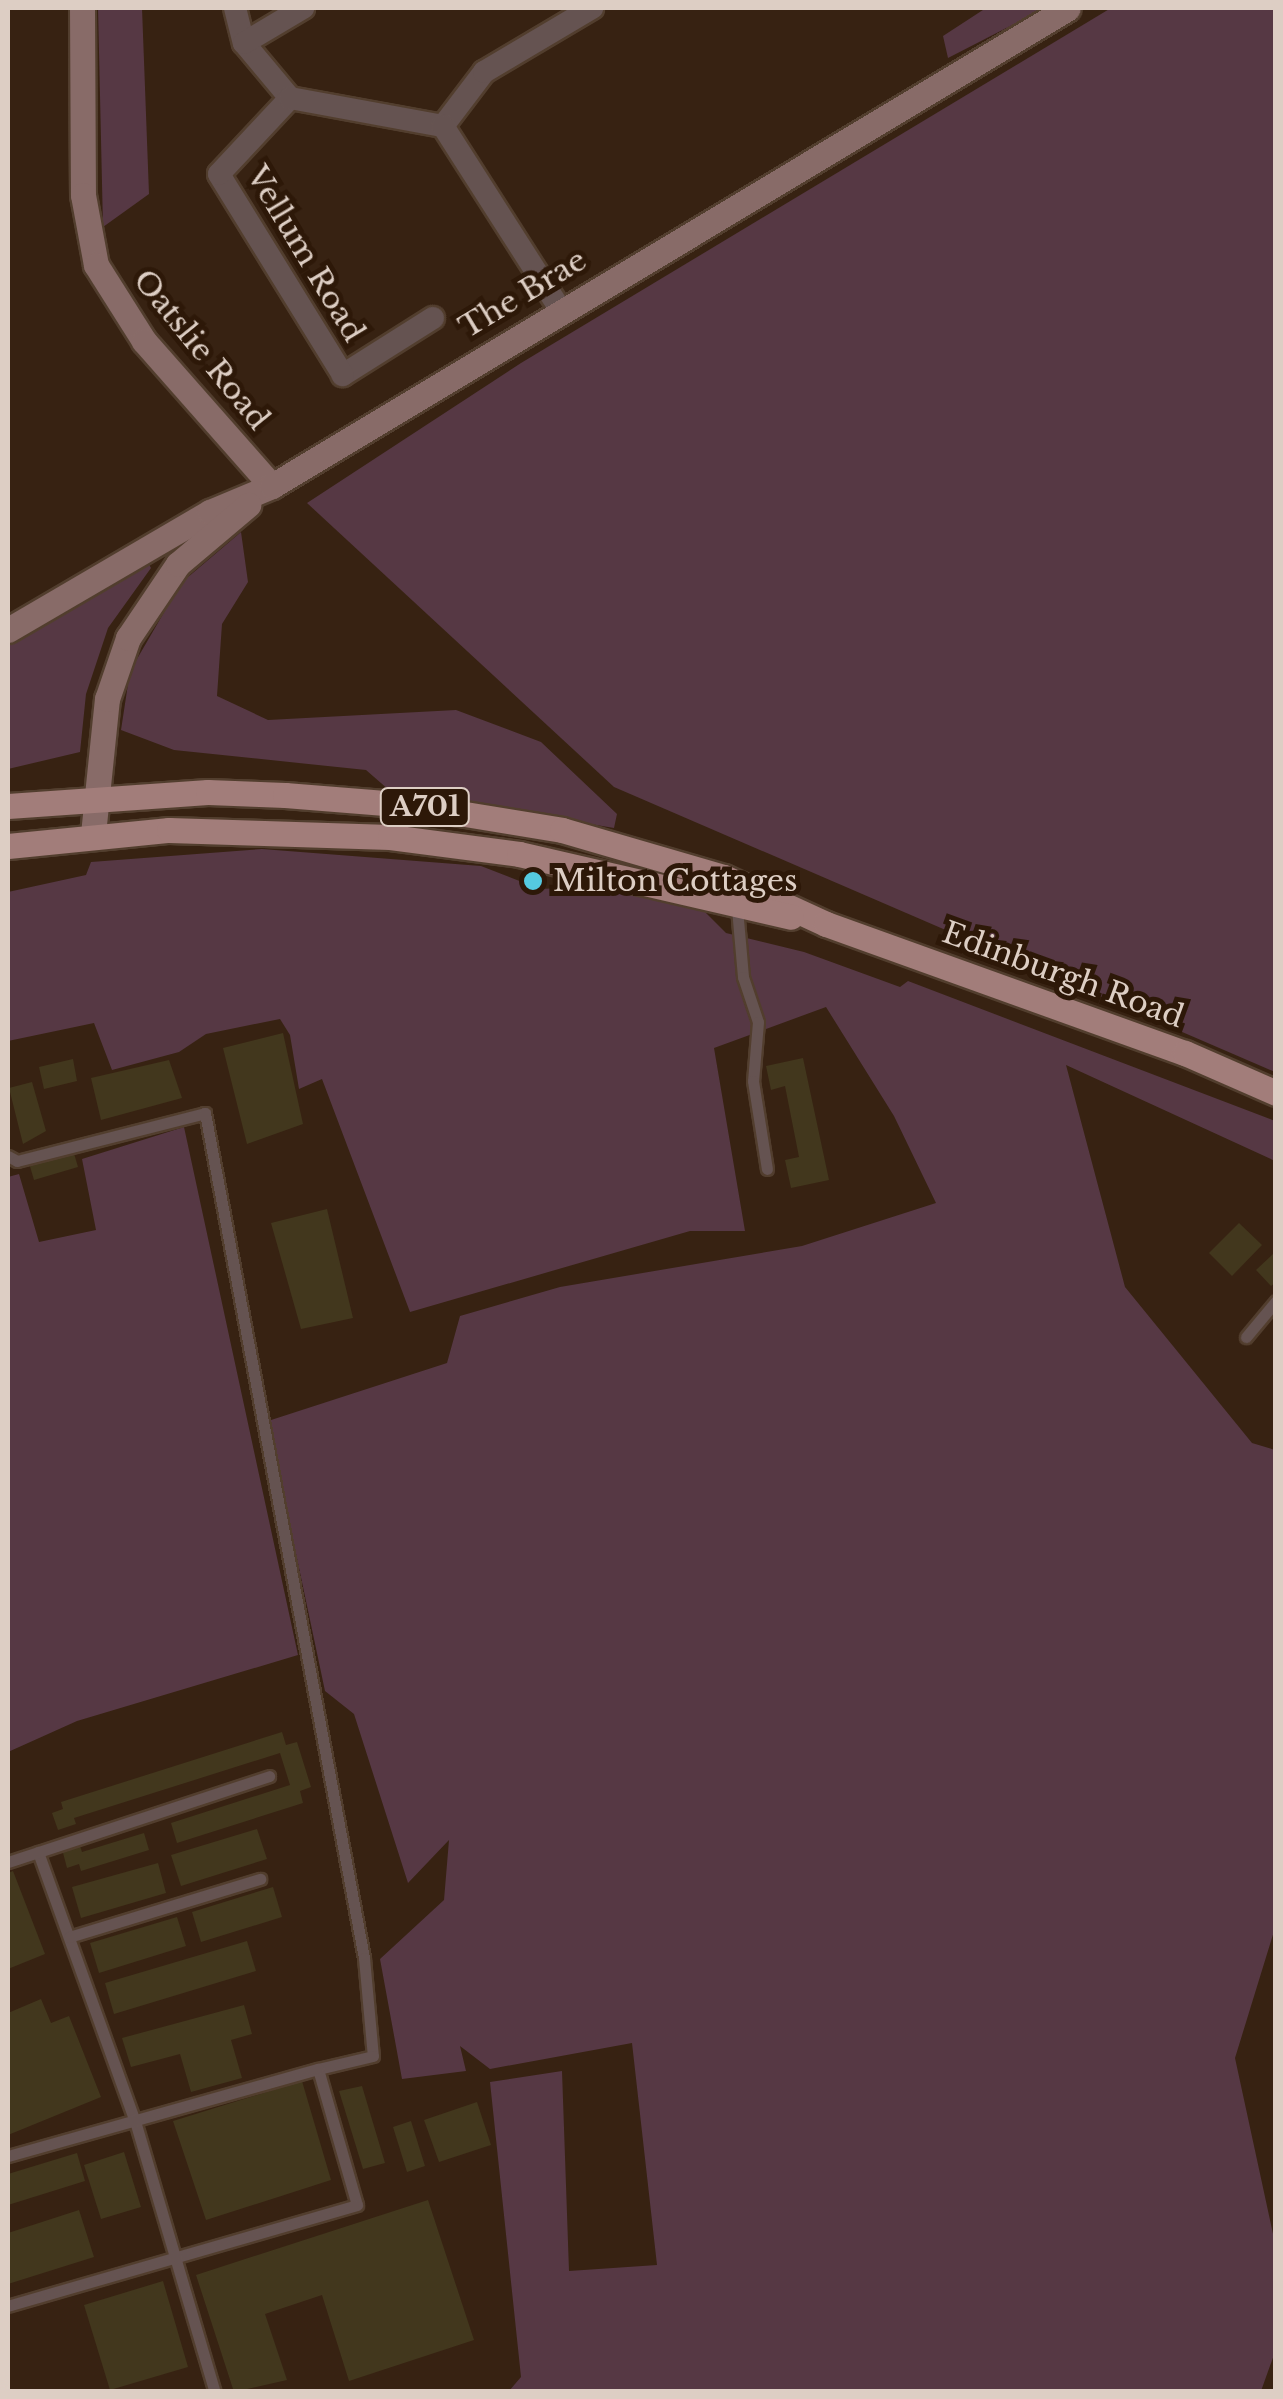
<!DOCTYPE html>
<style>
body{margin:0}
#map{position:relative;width:1283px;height:2399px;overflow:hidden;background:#372212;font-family:"Libre Baskerville",serif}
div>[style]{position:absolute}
.green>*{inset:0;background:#563844}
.stream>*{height:6px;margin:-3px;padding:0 3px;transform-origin:3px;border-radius:3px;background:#141a00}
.building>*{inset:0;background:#42371d}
.roads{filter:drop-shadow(2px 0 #523e2e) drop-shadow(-2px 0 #523e2e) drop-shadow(0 2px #523e2e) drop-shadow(0 -2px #523e2e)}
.lane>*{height:11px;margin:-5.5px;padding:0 5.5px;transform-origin:5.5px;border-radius:5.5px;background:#655351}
.street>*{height:22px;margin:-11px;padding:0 11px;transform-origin:11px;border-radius:11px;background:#655351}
.secondary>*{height:25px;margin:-12.5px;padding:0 12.5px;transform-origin:12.5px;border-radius:12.5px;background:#886b68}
.primary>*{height:25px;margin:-12.5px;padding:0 12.5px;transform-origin:12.5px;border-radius:12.5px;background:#a27d7a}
.dots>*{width:28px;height:28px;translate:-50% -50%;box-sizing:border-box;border:5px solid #2d1808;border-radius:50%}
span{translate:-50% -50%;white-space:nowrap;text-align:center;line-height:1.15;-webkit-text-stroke:10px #2d1808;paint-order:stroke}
.shield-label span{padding:2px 8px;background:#2d1808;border:2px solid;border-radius:8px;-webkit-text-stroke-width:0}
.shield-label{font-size:28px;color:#ddcec4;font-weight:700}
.street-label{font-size:30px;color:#ddcec4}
.poi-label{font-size:30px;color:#ddcec4}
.left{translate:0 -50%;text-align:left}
.frame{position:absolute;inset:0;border:10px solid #ddcec4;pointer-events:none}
</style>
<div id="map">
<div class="green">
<i style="clip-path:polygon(98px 8px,142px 8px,149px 194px,103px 227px)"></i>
<i style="clip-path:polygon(986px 8px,1045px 8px,948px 58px,943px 36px)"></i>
<i style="clip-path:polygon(1111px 8px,1275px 8px,1275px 1072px,614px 787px,307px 503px,521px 363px)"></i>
<i style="clip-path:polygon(241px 532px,248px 582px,222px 624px,217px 696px,268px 720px,456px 710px,541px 742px,617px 814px,614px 828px,389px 790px,366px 770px,174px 750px,121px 730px,130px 671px,181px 583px)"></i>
<i style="clip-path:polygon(146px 559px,151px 568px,108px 628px,86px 694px,80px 752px,8px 769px,8px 641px)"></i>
<i style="clip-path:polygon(262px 849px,481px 866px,540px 889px,602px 886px,702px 909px,726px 933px,804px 952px,900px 987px,908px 981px,1275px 1121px,1275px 1161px,1066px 1065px,1125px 1287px,1252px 1443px,1275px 1450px,1275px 1928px,1235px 2058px,1275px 2243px,1275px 2352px,1261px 2391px,509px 2391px,521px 2377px,490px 2082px,562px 2071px,569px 2271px,657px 2265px,632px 2043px,490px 2069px,460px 2046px,466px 2071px,402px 2079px,380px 1959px,444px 1900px,449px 1840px,408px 1883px,354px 1714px,325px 1691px,268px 1421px,447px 1363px,460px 1316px,560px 1287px,802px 1246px,936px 1203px,894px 1116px,826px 1007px,714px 1048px,745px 1231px,690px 1231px,410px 1312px,322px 1079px,299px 1089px,290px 1035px,280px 1019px,206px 1034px,179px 1052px,112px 1070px,94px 1023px,8px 1041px,8px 892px,86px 875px,91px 862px)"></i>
<i style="clip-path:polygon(184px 1127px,298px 1655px,77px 1721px,8px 1752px,8px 1177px,19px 1174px,39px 1242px,96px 1230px,82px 1159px)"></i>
</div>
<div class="stream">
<i style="left:1276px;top:2064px;width:23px;rotate:90deg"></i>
</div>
<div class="building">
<i style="clip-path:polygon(283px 1033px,303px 1124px,247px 1144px,223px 1048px)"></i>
<i style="clip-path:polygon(803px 1058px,829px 1180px,791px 1188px,785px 1160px,799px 1157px,785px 1086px,771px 1090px,766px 1066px)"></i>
<i style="clip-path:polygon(73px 1059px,77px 1081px,44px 1089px,39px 1067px)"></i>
<i style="clip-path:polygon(169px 1060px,182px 1098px,101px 1120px,91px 1078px)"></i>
<i style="clip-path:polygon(32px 1082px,46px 1131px,23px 1144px,9px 1088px)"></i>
<i style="clip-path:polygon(73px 1150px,78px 1167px,34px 1180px,29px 1163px)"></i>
<i style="clip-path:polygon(327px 1209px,353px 1318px,301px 1329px,271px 1223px)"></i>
<i style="clip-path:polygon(1239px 1223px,1262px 1245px,1232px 1276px,1209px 1253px)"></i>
<i style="clip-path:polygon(1273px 1254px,1276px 1282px,1271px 1286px,1256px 1270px)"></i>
<i style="clip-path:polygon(282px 1732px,286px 1745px,297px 1742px,311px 1787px,300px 1791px,303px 1803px,177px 1843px,171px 1823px,290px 1785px,280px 1753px,74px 1818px,76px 1824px,58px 1830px,52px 1813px,63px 1809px,61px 1802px)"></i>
<i style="clip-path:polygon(257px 1829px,267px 1859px,181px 1886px,171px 1855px)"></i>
<i style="clip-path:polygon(144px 1833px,149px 1850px,81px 1871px,79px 1864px,67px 1868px,62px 1849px,79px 1843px,82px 1852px)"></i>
<i style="clip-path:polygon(158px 1863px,166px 1893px,81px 1918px,72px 1887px)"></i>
<i style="clip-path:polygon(13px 1871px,45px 1954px,8px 1969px,8px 1873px)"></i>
<i style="clip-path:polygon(273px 1887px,282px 1917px,201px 1942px,192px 1912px)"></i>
<i style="clip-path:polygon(177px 1917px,186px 1946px,99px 1973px,90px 1943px)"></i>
<i style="clip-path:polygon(247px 1941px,256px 1971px,114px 2014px,105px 1983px)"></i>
<i style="clip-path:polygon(41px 1999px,51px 2023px,69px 2016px,101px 2097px,8px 2135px,8px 2013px)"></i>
<i style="clip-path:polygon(244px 2005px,252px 2034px,231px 2040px,242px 2078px,191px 2092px,180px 2054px,131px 2067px,122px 2038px)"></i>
<i style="clip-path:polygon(302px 2081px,331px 2180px,206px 2220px,173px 2121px)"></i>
<i style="clip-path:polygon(362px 2086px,385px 2163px,363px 2169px,339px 2091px)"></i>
<i style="clip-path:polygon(477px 2102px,491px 2145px,439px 2162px,424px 2120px)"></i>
<i style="clip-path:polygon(411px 2121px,425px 2166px,407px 2172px,393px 2127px)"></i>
<i style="clip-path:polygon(124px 2152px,141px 2207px,101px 2219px,84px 2165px)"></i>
<i style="clip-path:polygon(77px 2153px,85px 2181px,8px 2205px,8px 2174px)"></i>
<i style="clip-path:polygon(428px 2200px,474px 2340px,349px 2381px,322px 2295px,265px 2314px,287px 2380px,234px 2392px,196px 2275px)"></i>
<i style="clip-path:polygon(79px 2210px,94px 2257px,8px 2284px,8px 2233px)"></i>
<i style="clip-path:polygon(163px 2281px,188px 2367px,110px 2390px,84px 2305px)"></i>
</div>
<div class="roads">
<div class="lane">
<i style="left:737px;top:908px;width:69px;rotate:85deg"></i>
<i style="left:743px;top:977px;width:47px;rotate:71.6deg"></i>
<i style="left:758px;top:1022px;width:59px;rotate:94.8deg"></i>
<i style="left:753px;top:1081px;width:89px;rotate:81deg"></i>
<i style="left:8px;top:1156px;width:10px;rotate:29deg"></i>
<i style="left:17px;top:1161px;width:194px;rotate:-14.3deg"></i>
<i style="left:205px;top:1113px;width:860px;rotate:79.34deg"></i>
<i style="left:364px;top:1958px;width:98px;rotate:84.8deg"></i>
<i style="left:373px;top:2056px;width:57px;rotate:166.7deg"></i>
<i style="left:318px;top:2069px;width:141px;rotate:74deg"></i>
<i style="left:357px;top:2205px;width:363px;rotate:163.9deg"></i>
<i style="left:1246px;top:1337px;width:47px;rotate:-50.2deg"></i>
<i style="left:38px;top:1852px;width:286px;rotate:70.2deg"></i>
<i style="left:135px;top:2121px;width:283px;rotate:73.6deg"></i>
<i style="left:8px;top:1862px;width:275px;rotate:-18.2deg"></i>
<i style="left:69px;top:1937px;width:200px;rotate:-16.9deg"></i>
<i style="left:8px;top:2156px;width:322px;rotate:-15.7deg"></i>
</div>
<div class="street">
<i style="left:235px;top:8px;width:36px;rotate:76deg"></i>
<i style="left:244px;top:43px;width:72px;rotate:50.1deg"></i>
<i style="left:244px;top:43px;width:69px;rotate:-30.7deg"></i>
<i style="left:443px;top:126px;width:68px;rotate:-52.8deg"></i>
<i style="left:484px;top:72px;width:126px;rotate:-30.7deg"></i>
<i style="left:433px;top:318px;width:107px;rotate:147.7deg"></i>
<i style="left:343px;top:375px;width:236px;rotate:-121.7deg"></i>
<i style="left:219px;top:174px;width:104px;rotate:-46.9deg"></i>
<i style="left:290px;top:98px;width:156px;rotate:10.4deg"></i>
<i style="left:443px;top:126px;width:217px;rotate:57.4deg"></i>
</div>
<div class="secondary">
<i style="left:82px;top:8px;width:187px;rotate:89.7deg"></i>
<i style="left:83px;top:195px;width:71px;rotate:79.5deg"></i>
<i style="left:96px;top:265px;width:90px;rotate:57.7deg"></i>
<i style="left:144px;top:341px;width:193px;rotate:48.6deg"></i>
<i style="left:8px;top:630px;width:234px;rotate:-30.3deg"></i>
<i style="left:210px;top:512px;width:67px;rotate:-22.8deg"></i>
<i style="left:272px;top:486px;width:928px;rotate:-30.98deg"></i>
<i style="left:93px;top:834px;width:136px;rotate:-84.1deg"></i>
<i style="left:107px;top:699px;width:65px;rotate:-71deg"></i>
<i style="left:128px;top:638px;width:89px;rotate:-56deg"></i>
<i style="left:178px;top:564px;width:92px;rotate:-40.1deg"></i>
</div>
<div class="primary">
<i style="left:8px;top:806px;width:200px;rotate:-4deg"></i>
<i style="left:208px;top:792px;width:77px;rotate:2.2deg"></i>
<i style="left:285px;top:795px;width:125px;rotate:4.6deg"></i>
<i style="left:410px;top:805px;width:154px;rotate:9.3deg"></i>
<i style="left:562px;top:830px;width:169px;rotate:16.2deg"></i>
<i style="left:724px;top:877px;width:112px;rotate:24.7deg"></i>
<i style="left:826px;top:924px;width:381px;rotate:19.8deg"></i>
<i style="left:1185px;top:1053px;width:99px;rotate:23.7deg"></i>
<i style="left:8px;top:846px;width:162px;rotate:-5.7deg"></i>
<i style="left:169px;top:830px;width:221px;rotate:1.8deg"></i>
<i style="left:390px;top:837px;width:130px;rotate:7.5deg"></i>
<i style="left:519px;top:854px;width:279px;rotate:13deg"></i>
</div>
</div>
<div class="dots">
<i style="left:533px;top:881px;background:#55cae0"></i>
</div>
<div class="shield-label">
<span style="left:425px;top:807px">A701</span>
</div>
<div class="street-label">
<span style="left:305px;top:254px;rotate:59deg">Vellum Road</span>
<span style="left:523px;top:294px;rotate:-31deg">The Brae</span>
<span style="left:201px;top:350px;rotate:51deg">Oatslie Road</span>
<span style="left:1063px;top:975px;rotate:20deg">Edinburgh Road</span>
</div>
<div class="poi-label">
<span class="left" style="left:553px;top:881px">Milton Cottages</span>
</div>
<div class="frame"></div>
</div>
